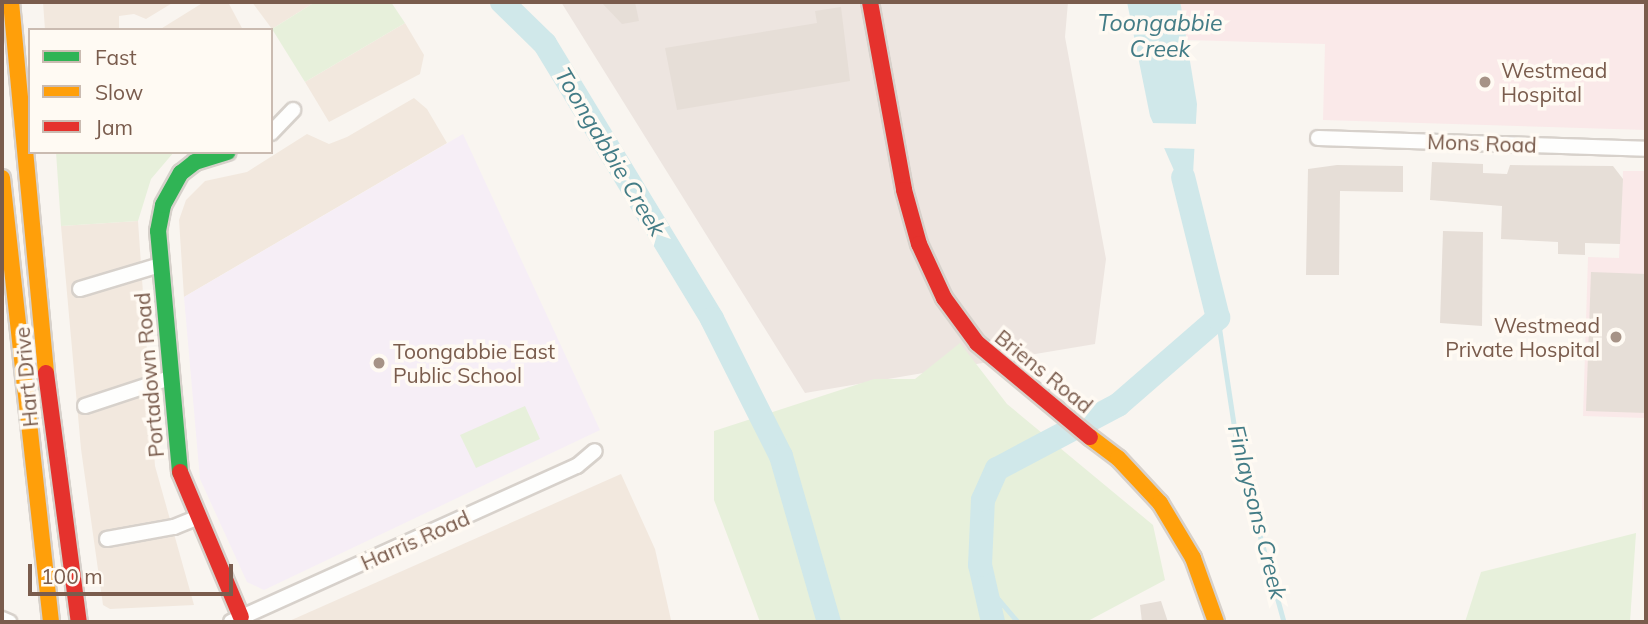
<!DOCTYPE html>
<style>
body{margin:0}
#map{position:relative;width:1648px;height:624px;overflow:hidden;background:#f9f5f0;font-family:Mulish,sans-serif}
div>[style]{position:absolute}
.residential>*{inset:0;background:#f2e8de}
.industrial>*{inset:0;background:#ede5e0}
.education>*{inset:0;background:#f6eef6}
.medical>*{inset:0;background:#fae9e9}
.green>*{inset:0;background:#e7f0db}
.water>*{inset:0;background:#d0e8ea}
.pier>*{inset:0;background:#f9f5f0}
.stream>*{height:4.5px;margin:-2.25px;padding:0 2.25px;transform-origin:2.25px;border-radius:2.25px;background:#d0e8ea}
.river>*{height:24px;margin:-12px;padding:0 12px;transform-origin:12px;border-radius:12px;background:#d0e8ea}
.building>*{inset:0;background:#e6ded7}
.roads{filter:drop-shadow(2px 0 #d7d1cb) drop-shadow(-2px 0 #d7d1cb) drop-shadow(0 2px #d7d1cb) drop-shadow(0 -2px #d7d1cb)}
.street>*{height:14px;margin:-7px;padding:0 7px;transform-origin:7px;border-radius:7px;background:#fefefd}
.fast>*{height:16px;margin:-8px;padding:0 8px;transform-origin:8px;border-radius:8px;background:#30b455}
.slow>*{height:16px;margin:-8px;padding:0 8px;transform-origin:8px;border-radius:8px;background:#ff9f0a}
.jam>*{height:16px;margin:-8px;padding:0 8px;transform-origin:8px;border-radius:8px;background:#e5322d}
.dots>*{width:19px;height:19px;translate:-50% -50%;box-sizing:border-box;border:4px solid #fffaf3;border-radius:50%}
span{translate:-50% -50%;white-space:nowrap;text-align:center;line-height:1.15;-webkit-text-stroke:7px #fffaf3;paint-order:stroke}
.poi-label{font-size:21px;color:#7a5c4d}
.left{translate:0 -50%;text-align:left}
.right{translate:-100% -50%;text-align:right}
.street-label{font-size:21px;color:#7a5c4d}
.water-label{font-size:23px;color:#437c86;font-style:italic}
.frame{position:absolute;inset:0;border:4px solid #7a5c4d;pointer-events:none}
.legend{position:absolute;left:28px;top:28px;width:245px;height:126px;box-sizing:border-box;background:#fffaf3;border:2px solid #cabbb1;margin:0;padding:9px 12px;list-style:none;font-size:21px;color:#7a5c4d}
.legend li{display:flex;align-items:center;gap:14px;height:35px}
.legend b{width:35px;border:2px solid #cabbb1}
.scale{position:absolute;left:28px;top:564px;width:205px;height:32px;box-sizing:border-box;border:4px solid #7a5c4d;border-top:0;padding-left:9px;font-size:21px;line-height:24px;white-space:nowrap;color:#7a5c4d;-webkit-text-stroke:5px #fffaf3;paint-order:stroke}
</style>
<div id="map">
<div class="residential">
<i style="clip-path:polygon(43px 2px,174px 2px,146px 19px,134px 14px,119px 16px,119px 30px,45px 30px)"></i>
<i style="clip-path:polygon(204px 2px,228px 2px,243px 30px,159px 30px)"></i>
<i style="clip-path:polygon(252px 2px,315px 2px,272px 29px)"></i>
<i style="clip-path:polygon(405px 23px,424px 55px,420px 74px,329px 122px,305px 82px)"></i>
<i style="clip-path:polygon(414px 98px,427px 109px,447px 143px,184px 297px,179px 220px,186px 200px,205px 181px,247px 172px,307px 134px,329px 144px,347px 137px)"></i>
<i style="clip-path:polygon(138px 221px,155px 466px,194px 605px,110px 609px,103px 605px,81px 449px,61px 226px)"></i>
<i style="clip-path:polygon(621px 474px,655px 549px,671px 620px,287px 622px)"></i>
</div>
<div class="industrial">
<i style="clip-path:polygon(561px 2px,1068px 2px,1065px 37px,1106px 259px,1095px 344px,805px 393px)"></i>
</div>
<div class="education">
<i style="clip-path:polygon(463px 134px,600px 430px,264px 590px,247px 582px,200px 479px,184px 297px)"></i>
</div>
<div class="medical">
<i style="clip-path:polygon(1180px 2px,1646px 2px,1646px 130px,1323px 120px,1325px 44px,1187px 40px)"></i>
<i style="clip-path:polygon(1623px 171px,1646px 171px,1646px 510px,1642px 510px,1644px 418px,1583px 416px,1588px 257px,1619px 258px)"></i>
</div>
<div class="green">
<i style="clip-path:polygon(315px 2px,391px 2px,405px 23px,305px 82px,272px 29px)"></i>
<i style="clip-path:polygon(56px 152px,174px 152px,151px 179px,138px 221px,61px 226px)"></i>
<i style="clip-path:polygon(960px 343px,1007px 404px,1153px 525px,1165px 580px,1086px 622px,760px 622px,714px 500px,714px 431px,874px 379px,915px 379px)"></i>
<i style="clip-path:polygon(525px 406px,540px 439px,476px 468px,460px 435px)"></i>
<i style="clip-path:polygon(1636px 533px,1630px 622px,1465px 622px,1481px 572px)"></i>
</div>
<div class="water">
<i style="clip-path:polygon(1127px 2px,1180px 2px,1181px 6px,1197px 104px,1191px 209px,1150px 116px)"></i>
</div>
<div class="pier">
<i style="clip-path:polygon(1150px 123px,1200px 124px,1198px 149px,1161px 148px)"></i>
</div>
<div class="stream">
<i style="left:1218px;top:318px;width:147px;rotate:81.4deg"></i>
<i style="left:1240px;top:463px;width:165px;rotate:74.5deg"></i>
<i style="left:984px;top:582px;width:52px;rotate:49.6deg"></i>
</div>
<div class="river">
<i style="left:502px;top:2px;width:60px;rotate:44.3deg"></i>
<i style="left:545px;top:44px;width:322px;rotate:58.7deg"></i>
<i style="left:712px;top:319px;width:153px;rotate:63.3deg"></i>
<i style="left:781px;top:456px;width:173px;rotate:73.9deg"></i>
<i style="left:993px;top:622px;width:58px;rotate:-102.8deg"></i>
<i style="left:980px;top:565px;width:65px;rotate:-87.4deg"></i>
<i style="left:983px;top:500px;width:34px;rotate:-66deg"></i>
<i style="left:997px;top:469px;width:137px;rotate:-27.9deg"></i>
<i style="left:1118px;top:405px;width:133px;rotate:-41deg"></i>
<i style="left:1218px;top:318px;width:145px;rotate:-103.9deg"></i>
</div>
<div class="building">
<i style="clip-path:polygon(601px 2px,635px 2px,639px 21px,622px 24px)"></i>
<i style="clip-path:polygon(841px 7px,850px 81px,677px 110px,665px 48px,817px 23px,815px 11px)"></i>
<i style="clip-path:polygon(1432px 162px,1483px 164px,1483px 173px,1507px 174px,1510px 165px,1613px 166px,1623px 179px,1620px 244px,1585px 243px,1585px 255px,1558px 254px,1558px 242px,1501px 239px,1502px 206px,1430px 200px)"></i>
<i style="clip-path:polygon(1337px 165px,1403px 166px,1403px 192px,1340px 191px,1339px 275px,1306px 275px,1308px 169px)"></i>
<i style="clip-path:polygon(1443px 231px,1483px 232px,1482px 326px,1440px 323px)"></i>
<i style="clip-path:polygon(1591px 272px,1646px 274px,1646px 413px,1586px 411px)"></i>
<i style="clip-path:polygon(1161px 601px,1168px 622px,1142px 622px,1140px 605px)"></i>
</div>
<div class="roads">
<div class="street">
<i style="left:271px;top:133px;width:32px;rotate:-46deg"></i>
<i style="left:1318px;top:138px;width:328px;rotate:1.9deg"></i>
<i style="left:80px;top:289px;width:84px;rotate:-16.7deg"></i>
<i style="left:85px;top:406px;width:89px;rotate:-18.2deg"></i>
<i style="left:107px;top:539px;width:68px;rotate:-10.2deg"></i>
<i style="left:174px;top:527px;width:24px;rotate:-22deg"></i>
<i style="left:2px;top:619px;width:8px;rotate:23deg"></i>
<i style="left:231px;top:622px;width:380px;rotate:-24.3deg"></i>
<i style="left:577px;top:466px;width:23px;rotate:-40deg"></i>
</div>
<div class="fast">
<i style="left:180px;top:472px;width:242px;rotate:-95.2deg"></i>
<i style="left:158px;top:231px;width:26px;rotate:-79deg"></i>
<i style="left:163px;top:205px;width:37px;rotate:-61deg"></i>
<i style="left:181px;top:173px;width:18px;rotate:-38deg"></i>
<i style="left:195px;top:162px;width:34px;rotate:-17deg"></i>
</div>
<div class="slow">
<i style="left:11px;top:2px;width:373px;rotate:84.6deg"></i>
<i style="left:2px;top:178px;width:447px;rotate:83.7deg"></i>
<i style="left:1090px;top:437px;width:35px;rotate:37deg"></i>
<i style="left:1118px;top:458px;width:62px;rotate:47deg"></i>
<i style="left:1160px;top:503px;width:64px;rotate:59deg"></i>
<i style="left:1193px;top:558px;width:68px;rotate:70.2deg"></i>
</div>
<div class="jam">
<i style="left:870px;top:2px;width:191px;rotate:79.7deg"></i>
<i style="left:904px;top:190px;width:56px;rotate:74.5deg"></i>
<i style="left:919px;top:244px;width:60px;rotate:65.2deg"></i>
<i style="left:944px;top:298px;width:56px;rotate:53.7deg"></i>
<i style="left:977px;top:343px;width:147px;rotate:39.8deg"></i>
<i style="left:46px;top:373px;width:251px;rotate:82.5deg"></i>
<i style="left:180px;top:472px;width:157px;rotate:67.2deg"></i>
</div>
</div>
<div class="dots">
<i style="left:1485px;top:82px;background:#a69286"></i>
<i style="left:1616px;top:337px;background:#a69286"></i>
<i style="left:379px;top:363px;background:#a69286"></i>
</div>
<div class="poi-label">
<span class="left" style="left:1501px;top:82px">Westmead<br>Hospital</span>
<span class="right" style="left:1600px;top:337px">Westmead<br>Private Hospital</span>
<span class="left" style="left:393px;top:363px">Toongabbie East<br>Public School</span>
</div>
<div class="street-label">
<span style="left:1482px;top:143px;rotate:2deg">Mons Road</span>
<span style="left:1044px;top:371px;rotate:39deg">Briens Road</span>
<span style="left:149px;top:375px;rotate:-95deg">Portadown Road</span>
<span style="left:26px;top:377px;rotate:-95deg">Hart Drive</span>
<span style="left:415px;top:540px;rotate:-24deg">Harris Road</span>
</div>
<div class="water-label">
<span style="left:1160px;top:36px">Toongabbie<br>Creek</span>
<span style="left:610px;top:152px;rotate:59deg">Toongabbie Creek</span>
<span style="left:1257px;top:512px;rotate:76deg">Finlaysons Creek</span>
</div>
<div class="frame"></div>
<ul class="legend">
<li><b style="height:9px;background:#30b455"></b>Fast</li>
<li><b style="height:9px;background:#ff9f0a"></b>Slow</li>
<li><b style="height:9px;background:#e5322d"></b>Jam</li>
</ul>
<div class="scale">100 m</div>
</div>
